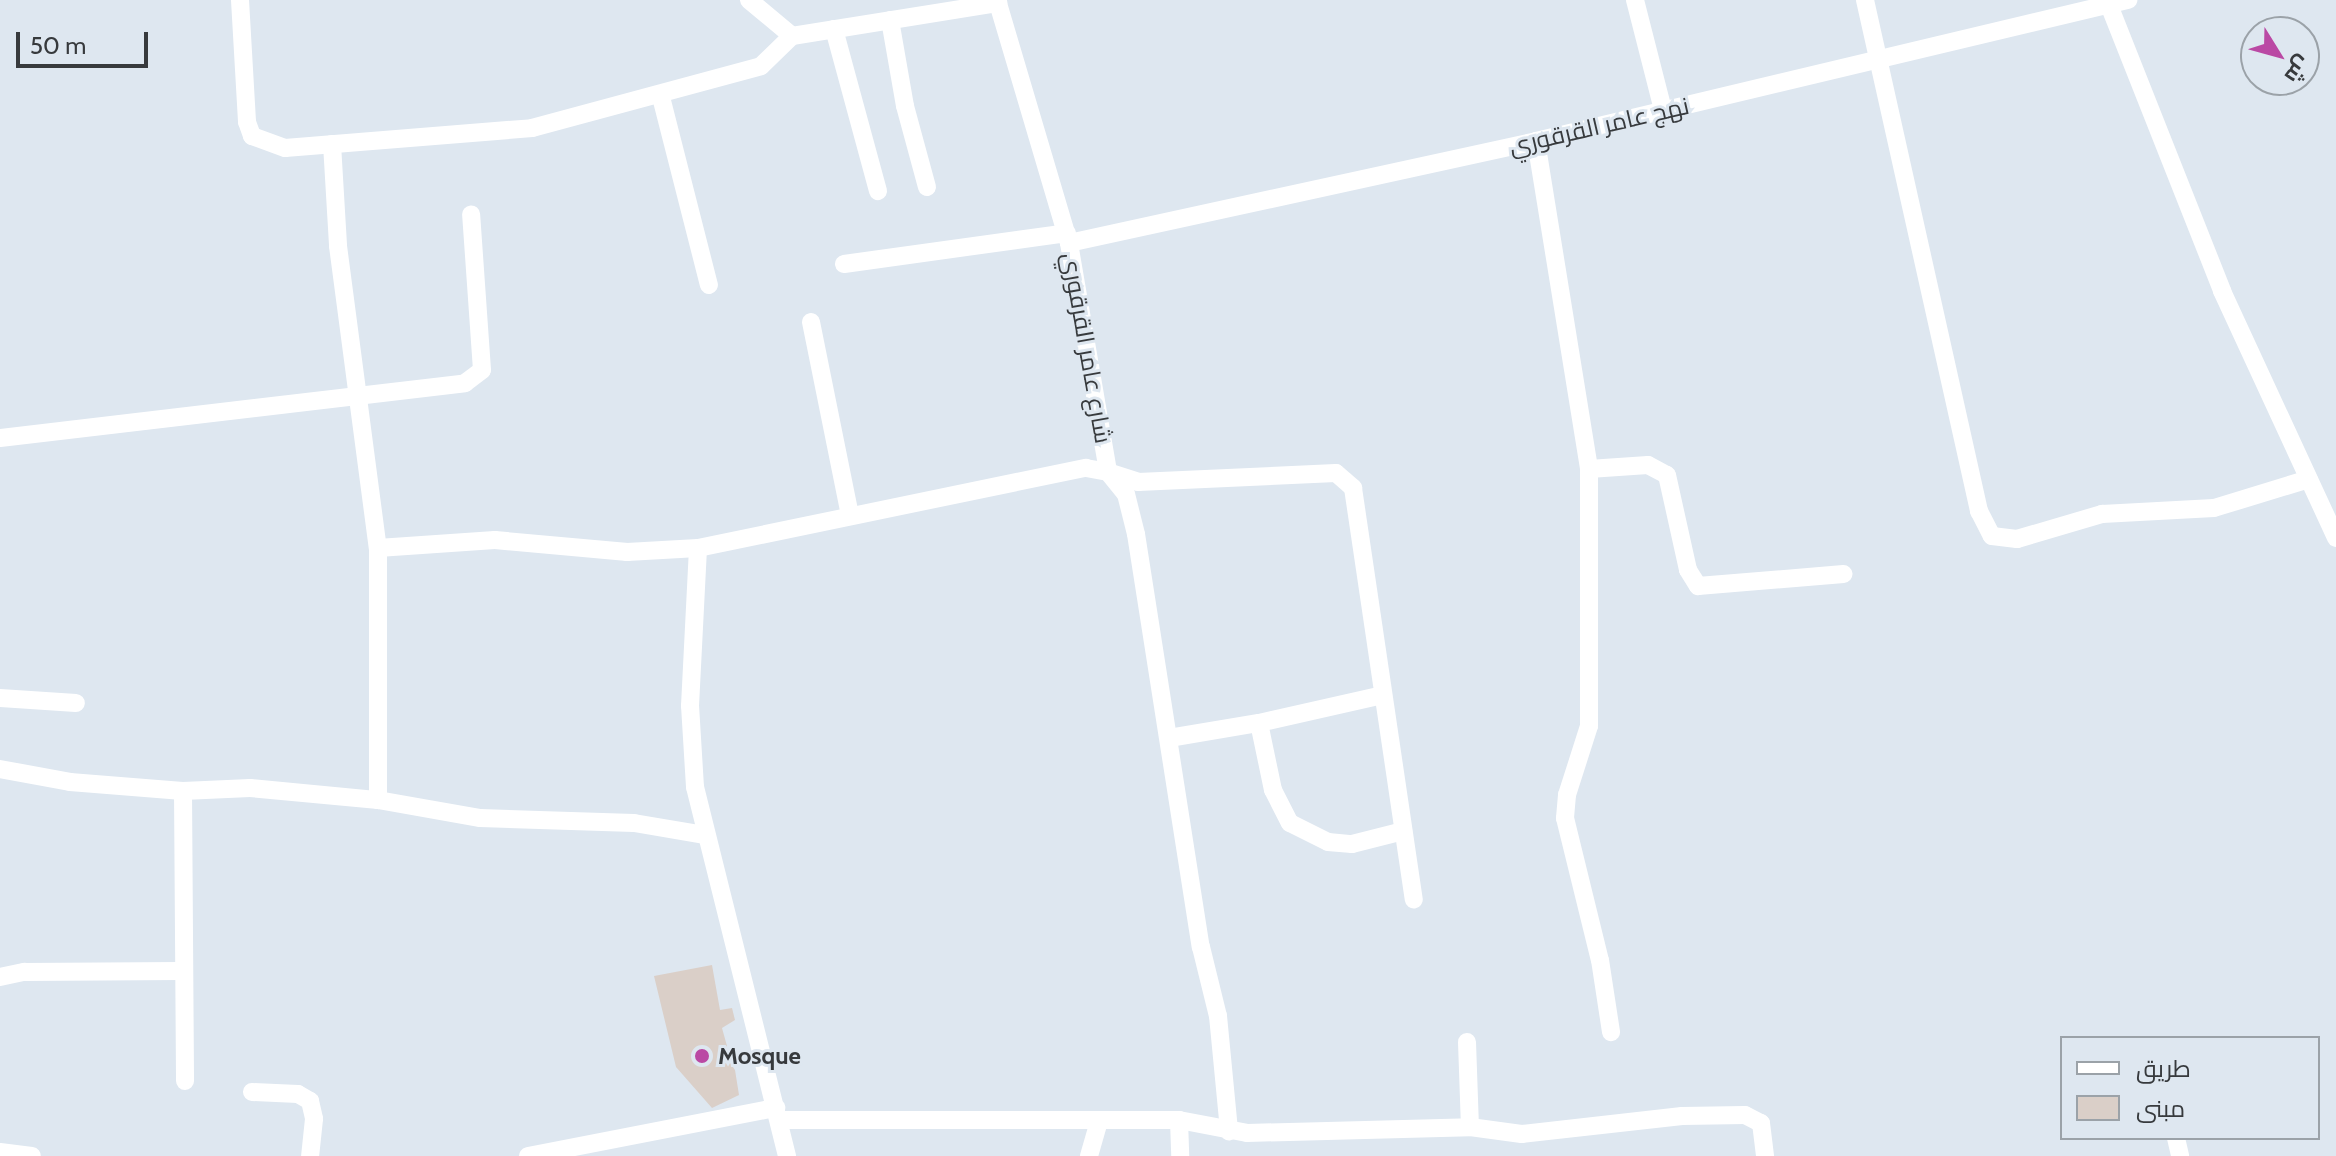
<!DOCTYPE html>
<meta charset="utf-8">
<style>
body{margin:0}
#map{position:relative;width:2336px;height:1156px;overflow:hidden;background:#dee7f0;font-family:Cabin,Cairo,sans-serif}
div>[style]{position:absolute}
.building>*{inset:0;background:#dacfc8}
.street>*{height:18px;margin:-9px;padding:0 9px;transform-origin:9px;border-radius:9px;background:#fff}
.dots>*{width:22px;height:22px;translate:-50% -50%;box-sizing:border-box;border:4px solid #dee7f0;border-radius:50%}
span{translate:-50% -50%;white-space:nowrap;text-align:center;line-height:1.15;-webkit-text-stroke:6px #dee7f0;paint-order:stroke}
.street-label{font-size:24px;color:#373a3d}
.poi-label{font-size:24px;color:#373a3d;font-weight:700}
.left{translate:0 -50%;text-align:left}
.legend{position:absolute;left:2060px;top:1036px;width:260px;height:104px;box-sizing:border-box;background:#dee7f0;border:2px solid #9ba2a8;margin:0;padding:10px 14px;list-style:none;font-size:24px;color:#373a3d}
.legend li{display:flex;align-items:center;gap:16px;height:40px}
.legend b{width:40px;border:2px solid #9ba2a8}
.north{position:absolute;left:2240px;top:16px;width:80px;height:80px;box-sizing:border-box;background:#dee7f0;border:2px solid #9ba2a8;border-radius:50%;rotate:127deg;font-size:22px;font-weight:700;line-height:32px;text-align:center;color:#373a3d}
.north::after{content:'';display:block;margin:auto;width:28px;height:36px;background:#ba49a4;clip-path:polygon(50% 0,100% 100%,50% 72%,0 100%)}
.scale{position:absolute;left:16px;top:32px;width:132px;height:36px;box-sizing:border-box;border:4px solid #373a3d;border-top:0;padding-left:10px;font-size:24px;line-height:28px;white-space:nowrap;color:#373a3d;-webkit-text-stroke:6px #dee7f0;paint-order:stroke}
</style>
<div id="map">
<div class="building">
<i style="clip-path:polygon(712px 965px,720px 1010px,732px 1008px,735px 1020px,722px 1028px,727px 1046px,722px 1051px,735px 1070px,739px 1095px,712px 1108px,676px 1067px,654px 976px)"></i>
</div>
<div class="street">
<i style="left:240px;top:0;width:122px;rotate:86.7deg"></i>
<i style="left:247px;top:122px;width:15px;rotate:70deg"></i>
<i style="left:252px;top:136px;width:35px;rotate:20deg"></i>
<i style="left:285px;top:148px;width:248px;rotate:-4.6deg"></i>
<i style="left:532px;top:128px;width:237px;rotate:-15.1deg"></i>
<i style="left:761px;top:66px;width:43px;rotate:-44.1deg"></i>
<i style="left:792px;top:36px;width:209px;rotate:-9.1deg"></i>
<i style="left:749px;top:0;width:56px;rotate:39.9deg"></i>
<i style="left:997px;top:0;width:253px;rotate:73.5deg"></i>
<i style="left:1069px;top:243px;width:232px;rotate:80.3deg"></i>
<i style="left:1108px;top:472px;width:32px;rotate:18deg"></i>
<i style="left:1138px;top:482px;width:198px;rotate:-2.6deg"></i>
<i style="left:1336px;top:473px;width:23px;rotate:41deg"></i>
<i style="left:1353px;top:488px;width:416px;rotate:81.6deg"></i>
<i style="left:1635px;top:0;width:114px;rotate:75.7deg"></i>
<i style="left:1865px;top:0;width:524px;rotate:77.42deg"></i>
<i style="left:1979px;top:511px;width:28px;rotate:63deg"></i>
<i style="left:1992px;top:536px;width:25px;rotate:7deg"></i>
<i style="left:2017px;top:539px;width:89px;rotate:-16.4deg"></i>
<i style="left:2102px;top:514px;width:112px;rotate:-3.1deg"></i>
<i style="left:2214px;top:508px;width:99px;rotate:-17deg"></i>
<i style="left:2109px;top:5px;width:308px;rotate:68.4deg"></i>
<i style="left:2222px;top:291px;width:272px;rotate:65.2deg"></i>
<i style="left:890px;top:20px;width:87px;rotate:80.1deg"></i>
<i style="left:905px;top:106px;width:84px;rotate:74.8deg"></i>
<i style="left:834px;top:29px;width:168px;rotate:74.8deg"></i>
<i style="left:661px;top:97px;width:194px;rotate:75.7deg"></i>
<i style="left:1536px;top:141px;width:332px;rotate:80.8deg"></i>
<i style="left:1589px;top:469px;width:257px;rotate:90deg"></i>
<i style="left:1589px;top:726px;width:72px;rotate:107.7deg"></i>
<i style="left:1567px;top:795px;width:23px;rotate:95deg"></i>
<i style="left:1565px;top:818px;width:146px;rotate:76.2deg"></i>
<i style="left:1600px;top:960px;width:73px;rotate:81.3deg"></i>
<i style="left:332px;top:144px;width:102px;rotate:86.6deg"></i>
<i style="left:338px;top:246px;width:305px;rotate:82.5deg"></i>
<i style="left:378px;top:548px;width:252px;rotate:90deg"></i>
<i style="left:1069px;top:243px;width:478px;rotate:-12.3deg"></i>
<i style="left:1536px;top:141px;width:609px;rotate:-13.4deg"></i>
<i style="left:844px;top:264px;width:225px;rotate:-7.9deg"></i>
<i style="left:811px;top:322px;width:197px;rotate:78.6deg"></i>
<i style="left:0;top:438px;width:468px;rotate:-6.7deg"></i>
<i style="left:465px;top:383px;width:21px;rotate:-37deg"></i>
<i style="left:482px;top:370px;width:156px;rotate:-94deg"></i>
<i style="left:1589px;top:469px;width:59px;rotate:-3.9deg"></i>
<i style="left:1648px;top:465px;width:21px;rotate:28deg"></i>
<i style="left:1667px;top:475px;width:97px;rotate:77.5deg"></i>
<i style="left:1688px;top:570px;width:19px;rotate:58deg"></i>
<i style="left:1698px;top:586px;width:146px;rotate:-4.7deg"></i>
<i style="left:378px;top:548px;width:117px;rotate:-3.9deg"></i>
<i style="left:495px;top:540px;width:133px;rotate:5.2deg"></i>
<i style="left:627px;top:552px;width:71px;rotate:-3.2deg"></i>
<i style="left:0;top:698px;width:76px;rotate:3.8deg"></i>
<i style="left:1259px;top:723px;width:127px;rotate:-12.7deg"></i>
<i style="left:1169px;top:738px;width:91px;rotate:-9.5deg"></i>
<i style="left:1259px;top:723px;width:68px;rotate:78.2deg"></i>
<i style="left:1273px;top:790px;width:37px;rotate:63deg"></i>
<i style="left:1290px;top:823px;width:42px;rotate:26.6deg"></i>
<i style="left:1328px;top:842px;width:24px;rotate:5deg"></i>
<i style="left:1352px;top:844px;width:53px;rotate:-14.3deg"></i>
<i style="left:0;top:769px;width:71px;rotate:10.5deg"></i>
<i style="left:70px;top:782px;width:113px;rotate:4.6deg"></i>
<i style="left:183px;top:791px;width:67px;rotate:-2.6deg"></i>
<i style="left:250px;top:788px;width:129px;rotate:5.4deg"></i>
<i style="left:378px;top:800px;width:104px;rotate:10deg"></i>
<i style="left:480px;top:818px;width:154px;rotate:1.9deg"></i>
<i style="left:634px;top:823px;width:71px;rotate:9.7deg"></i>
<i style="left:183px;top:791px;width:290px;rotate:89.6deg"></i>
<i style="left:0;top:977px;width:25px;rotate:-12deg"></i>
<i style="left:24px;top:972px;width:156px;rotate:-0.4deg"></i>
<i style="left:1467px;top:1042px;width:85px;rotate:88deg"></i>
<i style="left:252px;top:1092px;width:46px;rotate:2.5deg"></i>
<i style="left:298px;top:1094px;width:14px;rotate:30deg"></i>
<i style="left:310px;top:1101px;width:18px;rotate:77deg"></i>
<i style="left:314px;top:1119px;width:37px;rotate:96deg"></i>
<i style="left:779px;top:1120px;width:400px"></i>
<i style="left:1179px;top:1120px;width:69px;rotate:10.8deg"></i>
<i style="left:1247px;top:1133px;width:223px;rotate:-1.5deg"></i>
<i style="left:1470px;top:1127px;width:52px;rotate:7.7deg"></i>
<i style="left:1522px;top:1134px;width:161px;rotate:-6.4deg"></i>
<i style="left:1682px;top:1116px;width:63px;rotate:-0.9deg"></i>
<i style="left:1745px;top:1115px;width:18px;rotate:27deg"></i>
<i style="left:1761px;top:1123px;width:33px;rotate:83deg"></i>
<i style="left:1179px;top:1120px;width:36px;rotate:88deg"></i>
<i style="left:2176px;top:1138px;width:18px;rotate:77deg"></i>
<i style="left:0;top:1152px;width:32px;rotate:7deg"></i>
<i style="left:528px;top:1156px;width:253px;rotate:-11deg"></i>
<i style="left:787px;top:1156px;width:380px;rotate:-104deg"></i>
<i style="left:695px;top:787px;width:81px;rotate:-93.5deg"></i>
<i style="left:690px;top:706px;width:158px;rotate:-87.1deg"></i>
<i style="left:698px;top:548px;width:396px;rotate:-11.7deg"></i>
<i style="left:1086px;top:468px;width:22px;rotate:10deg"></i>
<i style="left:1108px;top:472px;width:28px;rotate:51deg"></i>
<i style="left:1126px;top:494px;width:41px;rotate:76deg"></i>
<i style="left:1136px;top:534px;width:418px;rotate:81.1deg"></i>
<i style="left:1201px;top:947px;width:71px;rotate:76.2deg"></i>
<i style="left:1218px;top:1016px;width:116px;rotate:84.5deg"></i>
<i style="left:1089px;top:1156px;width:35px;rotate:-74deg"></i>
</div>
<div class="dots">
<i style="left:702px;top:1056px;background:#ba49a4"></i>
</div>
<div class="street-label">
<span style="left:1599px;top:126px;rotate:-13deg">نهج عامر القرقوري</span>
<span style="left:1087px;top:348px;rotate:80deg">شارع عامر القرقوري</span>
</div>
<div class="poi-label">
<span class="left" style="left:718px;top:1056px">Mosque</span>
</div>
<ul class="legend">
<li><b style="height:10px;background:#fff"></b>طريق</li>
<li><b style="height:22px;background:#dacfc8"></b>مبنى</li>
</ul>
<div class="north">ش</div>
<div class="scale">50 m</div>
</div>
